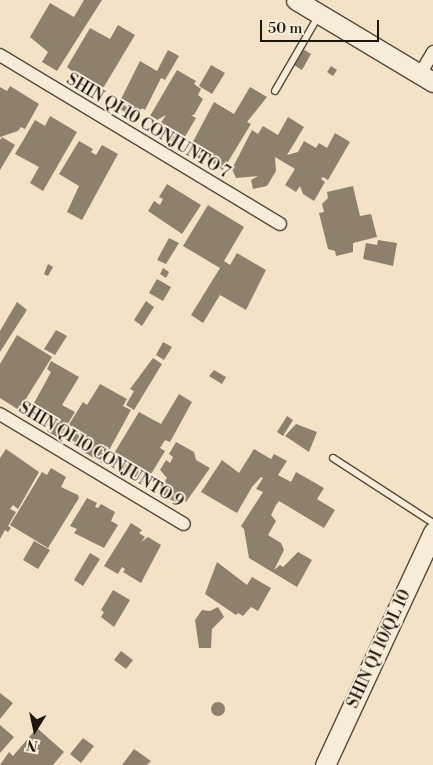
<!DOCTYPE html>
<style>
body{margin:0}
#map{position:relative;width:433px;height:765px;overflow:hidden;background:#f3e2c6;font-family:"Libre Bodoni",serif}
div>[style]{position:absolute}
.building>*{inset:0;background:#8d806d}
.round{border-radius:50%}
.roads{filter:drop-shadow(1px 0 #53483a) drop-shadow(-1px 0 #53483a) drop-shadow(0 1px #53483a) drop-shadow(0 -1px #53483a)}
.lane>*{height:6px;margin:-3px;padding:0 3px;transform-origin:3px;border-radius:3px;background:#f7ecda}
.street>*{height:12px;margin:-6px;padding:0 6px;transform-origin:6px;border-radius:6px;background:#f7ecda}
.secondary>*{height:19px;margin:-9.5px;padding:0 9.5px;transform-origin:9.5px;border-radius:9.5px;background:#f7ecda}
span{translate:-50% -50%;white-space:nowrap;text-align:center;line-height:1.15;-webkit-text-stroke:4px #f7ecda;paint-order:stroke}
.street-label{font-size:16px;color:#1e150c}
.north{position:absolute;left:10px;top:705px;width:50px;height:50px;-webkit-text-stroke:4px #f7ecda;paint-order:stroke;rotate:190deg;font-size:14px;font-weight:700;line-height:20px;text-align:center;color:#1e150c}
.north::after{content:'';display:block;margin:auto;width:18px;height:22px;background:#1e150c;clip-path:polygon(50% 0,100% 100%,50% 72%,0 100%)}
.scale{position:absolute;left:260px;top:20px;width:119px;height:22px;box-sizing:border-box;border:2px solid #1e150c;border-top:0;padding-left:6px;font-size:15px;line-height:18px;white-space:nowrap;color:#1e150c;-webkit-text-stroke:4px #f7ecda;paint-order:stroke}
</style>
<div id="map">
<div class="building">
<i style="clip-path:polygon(84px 0,102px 0,57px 71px,42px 62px,48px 52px,30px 37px,50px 3px,74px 17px)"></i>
<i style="clip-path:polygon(118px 25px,135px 35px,99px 95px,82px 85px,84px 81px,67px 67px,90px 28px,110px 39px)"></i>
<i style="clip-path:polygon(298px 46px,311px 54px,302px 70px,289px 62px)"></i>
<i style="clip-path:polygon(168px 50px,179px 56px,165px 80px,161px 78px,145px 110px,142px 108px,136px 119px,117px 107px,140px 61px,157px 71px)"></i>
<i style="clip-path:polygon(211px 65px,225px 73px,212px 94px,199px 86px)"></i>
<i style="clip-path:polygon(331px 66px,337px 70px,333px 76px,327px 72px)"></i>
<i style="clip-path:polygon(177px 70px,196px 81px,194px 84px,201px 89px,198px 95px,203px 99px,194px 115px,191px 115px,196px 118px,183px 140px,178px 138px,174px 145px,167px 135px,170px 130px,160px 124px,166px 115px,157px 120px,150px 116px)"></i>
<i style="clip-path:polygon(10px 86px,39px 104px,25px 129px,21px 127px,18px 131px,0 137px,0 87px,7px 91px)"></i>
<i style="clip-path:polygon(250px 87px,267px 97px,247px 122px,251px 124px,223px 170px,206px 159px,209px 155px,206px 153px,201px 160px,188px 151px,214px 102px,234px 114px)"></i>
<i style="clip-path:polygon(50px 116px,77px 132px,43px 191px,30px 183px,39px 167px,15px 154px,35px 120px,45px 126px)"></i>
<i style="clip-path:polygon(288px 117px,304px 127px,287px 155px,298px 152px,304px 141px,316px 148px,319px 143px,327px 148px,335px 133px,350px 142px,328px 180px,323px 177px,321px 179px,325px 182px,314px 201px,303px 194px,300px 186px,296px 192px,285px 185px,295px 169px,275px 157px,276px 171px,267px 186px,253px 189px,251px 180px,258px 176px,236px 178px,232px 169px,252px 130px,258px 134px,263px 126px,278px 135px)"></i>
<i style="clip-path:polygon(2px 137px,15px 145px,0 170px,0 140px)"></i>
<i style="clip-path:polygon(79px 141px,93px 149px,91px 152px,96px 155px,102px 145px,118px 154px,82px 220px,67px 212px,79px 186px,59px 174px)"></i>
<i style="clip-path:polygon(167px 184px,201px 205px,182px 234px,148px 211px,154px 201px,160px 205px,163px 199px,159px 197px)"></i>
<i style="clip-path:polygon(353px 186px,360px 216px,371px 214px,377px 237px,353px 243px,353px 252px,336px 256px,335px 251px,328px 249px,319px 213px,324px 212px,322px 204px,328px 198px,327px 192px)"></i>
<i style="clip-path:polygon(208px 205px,244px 227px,224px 261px,230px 265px,237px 253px,266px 270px,246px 310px,220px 295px,203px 323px,191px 315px,220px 268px,183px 246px)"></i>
<i style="clip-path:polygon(169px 238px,179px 243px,166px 264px,157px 260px)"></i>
<i style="clip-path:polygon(378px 240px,397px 243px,393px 266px,363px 259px,366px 243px,377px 245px)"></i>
<i style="clip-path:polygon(48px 264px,53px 267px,48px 276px,44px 274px)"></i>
<i style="clip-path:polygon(163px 268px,169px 272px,166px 278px,160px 274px)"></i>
<i style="clip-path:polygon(157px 279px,171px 287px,163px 301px,149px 293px)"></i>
<i style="clip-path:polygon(146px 301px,154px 307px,142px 326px,134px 320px)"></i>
<i style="clip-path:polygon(17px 302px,27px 310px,0 352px,0 331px)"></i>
<i style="clip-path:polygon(56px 330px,67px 336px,55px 355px,44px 349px)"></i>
<i style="clip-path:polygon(17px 335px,52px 357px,19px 410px,0 398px,0 364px)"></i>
<i style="clip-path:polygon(163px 342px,172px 347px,164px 360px,156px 355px)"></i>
<i style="clip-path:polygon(153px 358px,162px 364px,134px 410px,126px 405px,134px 391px,130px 389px)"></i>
<i style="clip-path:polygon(51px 361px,79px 377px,62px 405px,75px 412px,59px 438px,47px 431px,50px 427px,28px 414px,51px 372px,47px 369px)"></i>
<i style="clip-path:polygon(214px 370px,226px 377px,222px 384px,209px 376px)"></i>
<i style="clip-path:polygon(100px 384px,127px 399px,123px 406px,131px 410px,102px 463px,66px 441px,70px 434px,65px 431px,83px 402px,87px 405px)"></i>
<i style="clip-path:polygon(179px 394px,192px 402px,170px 442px,165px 440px,162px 445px,160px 448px,165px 451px,145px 484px,110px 460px,139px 412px,161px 424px)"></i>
<i style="clip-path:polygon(287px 416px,293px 420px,283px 436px,277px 432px)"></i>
<i style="clip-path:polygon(296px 424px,317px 432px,309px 452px,285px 436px)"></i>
<i style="clip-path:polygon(176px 442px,194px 452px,196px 460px,210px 468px,186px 502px,179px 497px,176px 503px,158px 492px,167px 478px,160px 470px,166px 460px,170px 463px,173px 457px,169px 454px)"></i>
<i style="clip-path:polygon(6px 449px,39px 472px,18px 509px,13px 505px,10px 509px,16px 512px,8px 526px,11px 528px,8px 532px,5px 530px,0 539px,0 458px)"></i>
<i style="clip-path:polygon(254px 449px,271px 459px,274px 454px,287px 461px,278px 475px,291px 482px,296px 472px,324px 488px,317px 499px,335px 510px,324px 528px,279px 501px,276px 505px,271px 515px,276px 521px,268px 535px,281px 543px,284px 550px,274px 570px,280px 565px,283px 567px,298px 552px,312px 560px,297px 587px,249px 558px,244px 529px,241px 526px,263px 492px,256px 489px,263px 478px,261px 477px,252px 487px,237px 513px,201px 492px,222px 460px,239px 473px)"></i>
<i style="clip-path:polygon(51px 468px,66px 477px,61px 487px,78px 495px,79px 498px,48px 548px,10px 525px,42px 472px,47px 475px)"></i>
<i style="clip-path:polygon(87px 498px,97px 503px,95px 507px,98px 508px,101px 504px,115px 512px,111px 521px,118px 525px,104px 548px,74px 533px,77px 529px,70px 526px)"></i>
<i style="clip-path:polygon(131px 523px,142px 530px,139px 533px,145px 537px,141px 542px,148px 537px,161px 545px,141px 583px,123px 572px,125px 569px,122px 567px,118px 574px,104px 566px)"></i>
<i style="clip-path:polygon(34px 541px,50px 550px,38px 569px,23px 560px)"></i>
<i style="clip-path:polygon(90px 553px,100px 559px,83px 586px,74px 580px)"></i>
<i style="clip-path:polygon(217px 562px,247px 585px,252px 577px,271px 588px,258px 611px,251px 607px,243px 616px,238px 613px,236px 615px,205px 594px)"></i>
<i style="clip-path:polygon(113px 590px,130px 600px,114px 627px,101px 617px,104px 612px,101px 610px)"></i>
<i style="clip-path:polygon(218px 607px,224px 617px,212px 629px,211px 648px,199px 648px,195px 620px,202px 610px,210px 611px)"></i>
<i style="clip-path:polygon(121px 651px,133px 660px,126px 669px,114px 660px)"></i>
<i style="clip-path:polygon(0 693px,13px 703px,0 719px)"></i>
<i class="round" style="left:211px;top:702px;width:14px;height:14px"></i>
<i style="clip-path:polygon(0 725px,14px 737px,0 753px)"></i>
<i style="clip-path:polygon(37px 728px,64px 752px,53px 765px,0 765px,9px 752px,13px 756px)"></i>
<i style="clip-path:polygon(83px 738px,94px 746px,81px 763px,70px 754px)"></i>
<i style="clip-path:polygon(134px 749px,151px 761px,147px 765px,122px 765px)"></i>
</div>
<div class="roads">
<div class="lane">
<i style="left:275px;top:91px;width:88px;rotate:-59.9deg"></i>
<i style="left:333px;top:458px;width:119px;rotate:33deg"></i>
</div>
<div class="street">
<i style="left:0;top:55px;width:327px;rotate:31.1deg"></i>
<i style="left:420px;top:74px;width:26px;rotate:-59deg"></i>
<i style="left:0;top:414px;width:214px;rotate:30.9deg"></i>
</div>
<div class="secondary">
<i style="left:296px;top:0;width:160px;rotate:30.9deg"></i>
<i style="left:325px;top:765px;width:257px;rotate:-65.1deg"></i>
</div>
</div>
<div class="street-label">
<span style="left:148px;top:126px;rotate:31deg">SHIN QI 10 CONJUNTO 7</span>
<span style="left:101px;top:455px;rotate:31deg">SHIN QI 10 CONJUNTO 9</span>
<span style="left:379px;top:649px;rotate:-65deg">SHIN QI 10/QL 10</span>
</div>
<div class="north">N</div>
<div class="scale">50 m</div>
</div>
